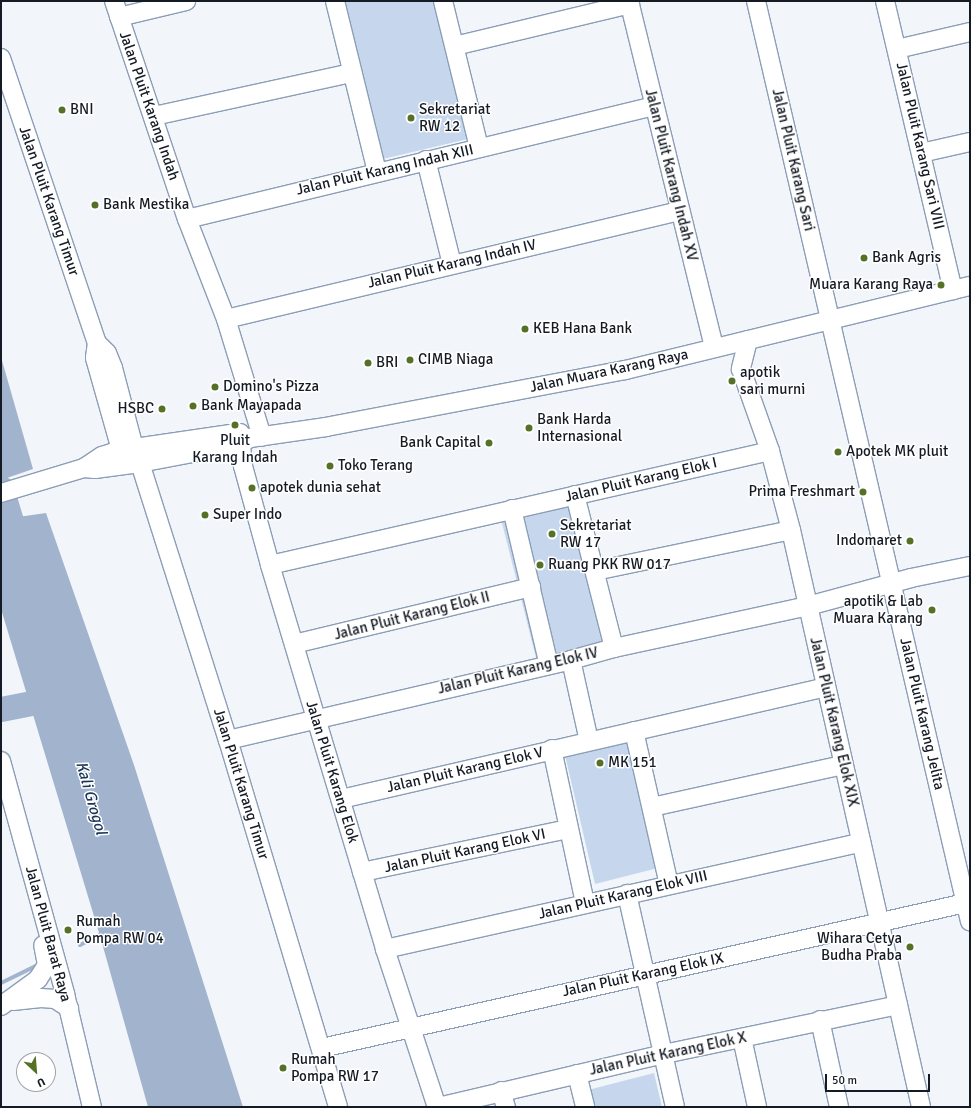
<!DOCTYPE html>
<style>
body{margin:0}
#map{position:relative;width:971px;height:1108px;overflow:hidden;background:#f2f6fb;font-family:Signika,sans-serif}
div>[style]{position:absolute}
.green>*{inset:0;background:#c6d7ed}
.water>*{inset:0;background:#a2b4cd}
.stream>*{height:4px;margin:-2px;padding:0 2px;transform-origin:2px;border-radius:2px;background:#a2b4cd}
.river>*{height:25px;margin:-12.5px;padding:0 12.5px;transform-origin:12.5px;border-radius:12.5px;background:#a2b4cd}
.roads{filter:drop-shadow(1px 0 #8c9eb6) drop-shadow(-1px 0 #8c9eb6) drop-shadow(0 1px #8c9eb6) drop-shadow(0 -1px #8c9eb6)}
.minor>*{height:18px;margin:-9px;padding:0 9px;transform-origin:9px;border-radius:9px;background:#fff}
.dots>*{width:11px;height:11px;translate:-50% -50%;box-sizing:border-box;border:2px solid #fff;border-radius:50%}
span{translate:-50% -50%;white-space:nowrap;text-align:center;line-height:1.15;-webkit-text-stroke:3px #fff;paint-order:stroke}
.street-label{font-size:15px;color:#151b24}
.poi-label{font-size:15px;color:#151b24}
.left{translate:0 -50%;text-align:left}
.right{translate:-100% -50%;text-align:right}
.water-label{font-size:16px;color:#1b3558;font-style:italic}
.frame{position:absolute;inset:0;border:2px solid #151b24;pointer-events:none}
.north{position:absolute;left:16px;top:1052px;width:40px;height:40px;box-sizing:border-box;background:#fff;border:1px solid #a1a4a7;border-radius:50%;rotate:154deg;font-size:11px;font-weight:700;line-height:16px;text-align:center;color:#151b24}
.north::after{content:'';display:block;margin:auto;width:14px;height:18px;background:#547125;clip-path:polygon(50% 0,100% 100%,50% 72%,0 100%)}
.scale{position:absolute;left:825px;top:1074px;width:105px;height:18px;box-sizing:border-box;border:2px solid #151b24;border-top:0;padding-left:5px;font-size:12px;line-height:14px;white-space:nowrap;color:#151b24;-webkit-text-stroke:3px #fff;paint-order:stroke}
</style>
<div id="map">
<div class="green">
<i style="clip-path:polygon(329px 1px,441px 1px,472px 138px,366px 163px)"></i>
<i style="clip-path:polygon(571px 503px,604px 646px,537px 662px,501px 519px)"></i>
<i style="clip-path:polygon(632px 734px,658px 868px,595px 884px,564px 751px)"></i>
<i style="clip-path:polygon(654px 1073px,662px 1107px,588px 1107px,584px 1091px)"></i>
</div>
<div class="water">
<i style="clip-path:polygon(1px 357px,33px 469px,1px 480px)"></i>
<i style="clip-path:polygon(46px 513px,134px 765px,243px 1107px,148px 1107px,100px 936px,1px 609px,1px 525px,11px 518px)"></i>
</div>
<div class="stream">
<i style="left:80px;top:945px;width:27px;rotate:-27deg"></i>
<i style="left:1px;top:983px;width:43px;rotate:-26deg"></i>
</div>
<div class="river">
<i style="left:1px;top:488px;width:65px;rotate:73deg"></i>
<i style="left:1px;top:709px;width:62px;rotate:-11.1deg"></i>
</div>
<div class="roads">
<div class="minor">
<i style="left:114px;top:1px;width:230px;rotate:71.5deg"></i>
<i style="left:187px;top:219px;width:107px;rotate:68.7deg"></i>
<i style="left:226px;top:319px;width:123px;rotate:73deg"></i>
<i style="left:335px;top:1px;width:176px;rotate:76.2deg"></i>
<i style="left:443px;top:1px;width:151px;rotate:76.2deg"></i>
<i style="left:629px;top:1px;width:357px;rotate:76.2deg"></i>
<i style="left:756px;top:1px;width:945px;rotate:76.91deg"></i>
<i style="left:885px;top:1px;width:297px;rotate:76.8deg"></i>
<i style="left:119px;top:17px;width:69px;rotate:-13.4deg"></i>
<i style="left:455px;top:46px;width:180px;rotate:-13.5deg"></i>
<i style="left:897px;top:49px;width:75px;rotate:-13.1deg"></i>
<i style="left:1px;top:58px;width:301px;rotate:71.4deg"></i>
<i style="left:97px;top:343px;width:15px;rotate:98deg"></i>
<i style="left:95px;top:358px;width:96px;rotate:74.2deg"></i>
<i style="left:154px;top:116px;width:203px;rotate:-12.3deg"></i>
<i style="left:921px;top:153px;width:50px;rotate:-12.7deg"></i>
<i style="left:426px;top:160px;width:107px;rotate:76deg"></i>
<i style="left:187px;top:219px;width:480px;rotate:-13.6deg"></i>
<i style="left:226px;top:319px;width:466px;rotate:-13.4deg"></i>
<i style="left:748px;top:340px;width:30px;rotate:104deg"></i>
<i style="left:741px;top:369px;width:87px;rotate:70.5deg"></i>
<i style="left:770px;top:451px;width:82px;rotate:75.1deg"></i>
<i style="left:791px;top:530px;width:591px;rotate:77.3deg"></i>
<i style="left:97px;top:343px;width:14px;rotate:45deg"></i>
<i style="left:107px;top:353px;width:16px;rotate:68deg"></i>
<i style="left:113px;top:368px;width:83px;rotate:75.3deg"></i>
<i style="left:240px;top:433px;width:33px;rotate:85deg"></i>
<i style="left:243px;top:466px;width:103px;rotate:74.7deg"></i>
<i style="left:270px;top:565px;width:401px;rotate:73.3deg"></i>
<i style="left:385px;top:949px;width:166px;rotate:71.8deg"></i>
<i style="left:140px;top:463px;width:291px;rotate:72.4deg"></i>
<i style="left:228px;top:740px;width:383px;rotate:73.3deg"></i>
<i style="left:84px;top:468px;width:11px;rotate:5deg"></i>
<i style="left:95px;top:469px;width:45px;rotate:-7.6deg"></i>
<i style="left:140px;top:463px;width:102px;rotate:-10.8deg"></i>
<i style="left:240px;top:444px;width:12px;rotate:-31deg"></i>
<i style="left:250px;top:438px;width:77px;rotate:-8.2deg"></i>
<i style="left:326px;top:427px;width:304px;rotate:-10.8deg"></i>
<i style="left:625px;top:370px;width:355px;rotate:-13.7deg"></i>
<i style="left:1px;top:493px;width:87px;rotate:-16.8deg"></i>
<i style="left:84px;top:468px;width:22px;rotate:-34deg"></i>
<i style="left:102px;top:456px;width:20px;rotate:-18deg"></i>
<i style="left:121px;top:450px;width:109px;rotate:-8.4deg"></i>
<i style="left:575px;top:495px;width:158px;rotate:75.7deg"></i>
<i style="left:512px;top:509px;width:160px;rotate:76.7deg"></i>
<i style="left:270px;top:565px;width:513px;rotate:-12.84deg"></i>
<i style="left:595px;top:571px;width:200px;rotate:-11.8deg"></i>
<i style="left:294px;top:644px;width:244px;rotate:-13.5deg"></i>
<i style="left:571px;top:660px;width:83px;rotate:77.5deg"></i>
<i style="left:634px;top:731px;width:158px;rotate:77.2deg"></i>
<i style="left:228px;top:740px;width:352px;rotate:-13.1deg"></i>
<i style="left:571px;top:660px;width:45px;rotate:-15.6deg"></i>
<i style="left:614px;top:648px;width:198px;rotate:-12.2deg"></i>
<i style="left:808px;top:606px;width:107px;rotate:-15.2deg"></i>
<i style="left:911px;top:578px;width:60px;rotate:-11.5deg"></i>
<i style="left:552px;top:749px;width:157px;rotate:77.9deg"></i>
<i style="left:1px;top:761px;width:242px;rotate:74.6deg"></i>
<i style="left:65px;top:994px;width:116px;rotate:76.6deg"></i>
<i style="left:341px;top:799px;width:497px;rotate:-13deg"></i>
<i style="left:652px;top:807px;width:196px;rotate:-12.4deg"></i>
<i style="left:362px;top:872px;width:210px;rotate:-11.8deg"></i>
<i style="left:627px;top:894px;width:218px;rotate:77.3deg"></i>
<i style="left:385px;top:949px;width:488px;rotate:-12.6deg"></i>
<i style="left:13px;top:1001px;width:28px;rotate:-6deg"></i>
<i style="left:41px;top:998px;width:14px;rotate:4deg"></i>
<i style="left:55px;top:999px;width:17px;rotate:33deg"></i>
<i style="left:1px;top:1006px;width:46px;rotate:-36.1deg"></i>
<i style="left:38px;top:979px;width:17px;rotate:-57deg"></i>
<i style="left:47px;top:965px;width:20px;rotate:-101deg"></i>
<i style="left:820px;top:1020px;width:89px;rotate:77.7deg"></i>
<i style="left:742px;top:1038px;width:71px;rotate:77.7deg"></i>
<i style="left:322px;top:1048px;width:664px;rotate:-12.7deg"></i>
<i style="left:577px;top:1074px;width:34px;rotate:76deg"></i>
<i style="left:501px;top:1091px;width:17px;rotate:73deg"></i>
<i style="left:438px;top:1107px;width:232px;rotate:-13.2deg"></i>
<i style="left:664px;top:1054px;width:239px;rotate:-11.8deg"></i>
</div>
</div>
<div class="dots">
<i style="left:62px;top:110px;background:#547125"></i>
<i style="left:411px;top:118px;background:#547125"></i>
<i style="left:95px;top:205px;background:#547125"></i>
<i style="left:864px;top:258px;background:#547125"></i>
<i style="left:941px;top:285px;background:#547125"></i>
<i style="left:525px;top:329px;background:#547125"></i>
<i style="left:410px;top:360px;background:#547125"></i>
<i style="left:368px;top:363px;background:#547125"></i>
<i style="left:732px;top:381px;background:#547125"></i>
<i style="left:215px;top:387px;background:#547125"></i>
<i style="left:193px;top:406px;background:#547125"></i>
<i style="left:162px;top:409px;background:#547125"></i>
<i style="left:235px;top:425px;background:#547125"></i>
<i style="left:529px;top:428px;background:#547125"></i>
<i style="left:489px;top:443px;background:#547125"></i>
<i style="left:838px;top:452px;background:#547125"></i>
<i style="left:330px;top:466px;background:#547125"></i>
<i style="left:252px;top:488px;background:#547125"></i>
<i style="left:863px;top:492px;background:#547125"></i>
<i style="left:205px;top:515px;background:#547125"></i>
<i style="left:552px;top:534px;background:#547125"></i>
<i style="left:910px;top:541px;background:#547125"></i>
<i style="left:540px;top:565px;background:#547125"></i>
<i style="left:932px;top:610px;background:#547125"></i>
<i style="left:600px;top:763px;background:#547125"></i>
<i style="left:68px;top:930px;background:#547125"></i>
<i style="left:910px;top:947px;background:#547125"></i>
<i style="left:283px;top:1068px;background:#547125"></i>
</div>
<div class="street-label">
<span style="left:149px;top:106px;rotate:71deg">Jalan Pluit Karang Indah</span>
<span style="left:920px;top:146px;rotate:77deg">Jalan Pluit Karang Sari VIII</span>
<span style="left:793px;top:160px;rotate:77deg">Jalan Pluit Karang Sari</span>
<span style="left:385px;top:170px;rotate:-13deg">Jalan Pluit Karang Indah XIII</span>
<span style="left:671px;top:175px;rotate:76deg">Jalan Pluit Karang Indah XV</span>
<span style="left:49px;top:201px;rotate:71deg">Jalan Pluit Karang Timur</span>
<span style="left:452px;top:264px;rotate:-13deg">Jalan Pluit Karang Indah IV</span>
<span style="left:609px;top:371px;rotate:-12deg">Jalan Muara Karang Raya</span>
<span style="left:641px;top:480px;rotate:-13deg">Jalan Pluit Karang Elok I</span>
<span style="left:412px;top:616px;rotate:-14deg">Jalan Pluit Karang Elok II</span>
<span style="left:518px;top:671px;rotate:-13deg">Jalan Pluit Karang Elok IV</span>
<span style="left:922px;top:714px;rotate:77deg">Jalan Pluit Karang Jelita</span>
<span style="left:834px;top:722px;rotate:77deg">Jalan Pluit Karang Elok XIX</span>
<span style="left:465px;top:770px;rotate:-13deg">Jalan Pluit Karang Elok V</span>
<span style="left:332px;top:772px;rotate:73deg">Jalan Pluit Karang Elok</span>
<span style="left:241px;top:784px;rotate:73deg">Jalan Pluit Karang Timur</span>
<span style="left:465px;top:851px;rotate:-12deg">Jalan Pluit Karang Elok VI</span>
<span style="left:623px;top:895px;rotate:-13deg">Jalan Pluit Karang Elok VIII</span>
<span style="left:48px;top:934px;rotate:75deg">Jalan Pluit Barat Raya</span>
<span style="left:643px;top:975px;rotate:-12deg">Jalan Pluit Karang Elok IX</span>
<span style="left:668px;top:1054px;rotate:-12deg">Jalan Pluit Karang Elok X</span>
</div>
<div class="poi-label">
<span class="left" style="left:419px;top:118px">Sekretariat<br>RW 12</span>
<span class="left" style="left:70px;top:110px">BNI</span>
<span class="left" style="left:103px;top:205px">Bank Mestika</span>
<span class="left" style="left:872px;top:258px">Bank Agris</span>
<span class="right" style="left:933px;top:285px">Muara Karang Raya</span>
<span class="left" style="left:533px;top:329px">KEB Hana Bank</span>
<span class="left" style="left:418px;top:360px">CIMB Niaga</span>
<span class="left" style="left:376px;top:363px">BRI</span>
<span class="left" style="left:740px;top:381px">apotik<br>sari murni</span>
<span class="left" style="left:223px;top:387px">Domino's Pizza</span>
<span class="left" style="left:201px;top:406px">Bank Mayapada</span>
<span class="right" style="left:154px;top:409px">HSBC</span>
<span class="left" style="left:537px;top:428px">Bank Harda<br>Internasional</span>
<span style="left:235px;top:449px">Pluit<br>Karang Indah</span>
<span class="right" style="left:481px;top:443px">Bank Capital</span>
<span class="left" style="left:846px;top:452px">Apotek MK pluit</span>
<span class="left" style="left:338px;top:466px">Toko Terang</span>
<span class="left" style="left:260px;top:488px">apotek dunia sehat</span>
<span class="right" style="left:855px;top:492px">Prima Freshmart</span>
<span class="left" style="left:213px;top:515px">Super Indo</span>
<span class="left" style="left:560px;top:534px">Sekretariat<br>RW 17</span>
<span class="right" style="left:902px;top:541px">Indomaret</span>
<span class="left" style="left:548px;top:565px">Ruang PKK RW 017</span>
<span class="right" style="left:923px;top:610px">apotik &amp; Lab<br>Muara Karang</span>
<span class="left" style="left:608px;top:763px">MK 151</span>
<span class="left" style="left:76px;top:930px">Rumah<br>Pompa RW 04</span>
<span class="right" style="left:902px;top:947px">Wihara Cetya<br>Budha Praba</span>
<span class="left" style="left:291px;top:1068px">Rumah<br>Pompa RW 17</span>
</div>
<div class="water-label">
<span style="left:91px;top:798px;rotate:74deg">Kali Grogol</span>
</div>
<div class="frame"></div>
<div class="north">U</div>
<div class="scale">50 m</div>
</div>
